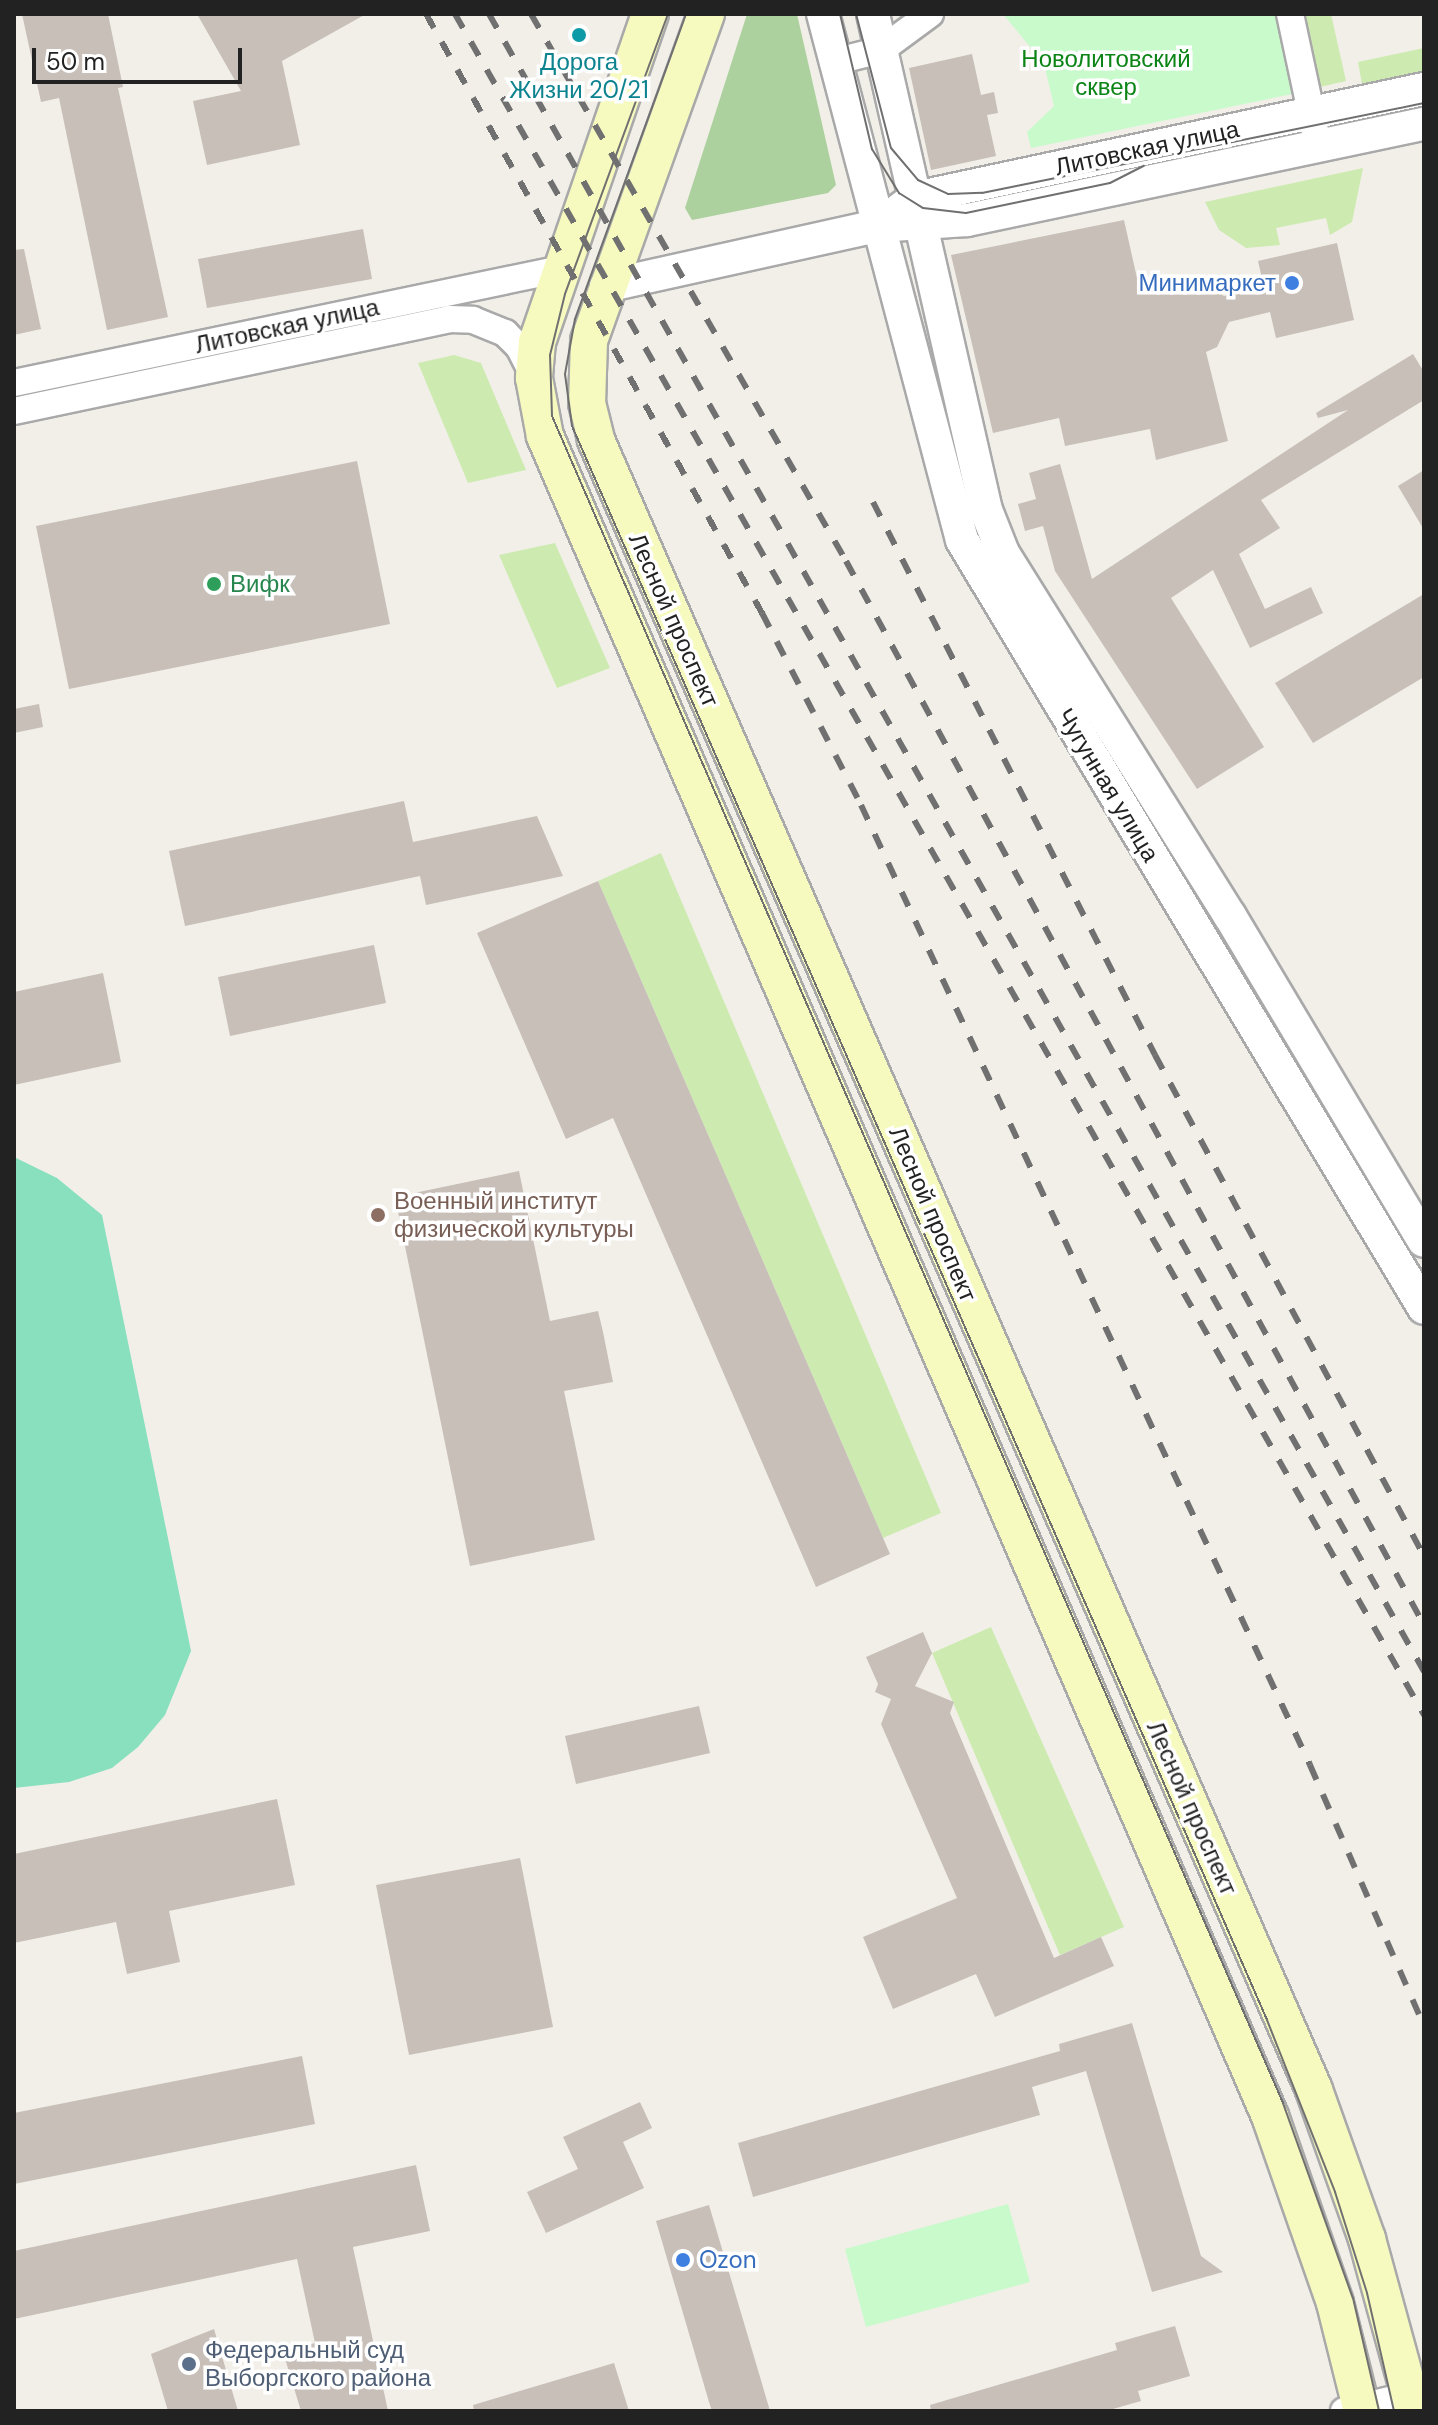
<!DOCTYPE html>
<meta charset="utf-8">
<style>
body{margin:0}
#map{position:relative;width:1438px;height:2425px;overflow:hidden;background:#f2efe9;font-family:"DM Sans",sans-serif}
div>[style]{position:absolute}
.grass>*{inset:0;background:#cdebb0}
.forest>*{inset:0;background:#add19e}
.park>*{inset:0;background:#c8facc}
.pitch>*{inset:0;background:#88e0be}
.building>*{inset:0;background:#c7bfb8}
.roads{filter:drop-shadow(2px 0 #a9a9a9) drop-shadow(-2px 0 #a9a9a9) drop-shadow(0 2px #a9a9a9) drop-shadow(0 -2px #a9a9a9)}
.minor>*{height:26px;margin:-13px;padding:0 13px;transform-origin:13px;border-radius:13px;background:#fff}
.tertiary>*{height:32px;margin:-16px;padding:0 16px;transform-origin:16px;border-radius:16px;background:#fff}
.secondary>*{height:36px;margin:-18px;padding:0 18px;transform-origin:18px;border-radius:18px;background:#f7fabf}
.tram>*{height:2px;margin:-1px;padding:0 1px;transform-origin:1px;border-radius:1px;background:#707070}
.rail>*{height:6px;margin-top:-3px;transform-origin:0;background:repeating-linear-gradient(90deg,#707070 0 16px,transparent 0 32px)}
.dots>*{width:22px;height:22px;translate:-50% -50%;box-sizing:border-box;border:4px solid #fff;border-radius:50%}
span{translate:-50% -50%;white-space:nowrap;text-align:center;line-height:1.15;-webkit-text-stroke:7px #fff;paint-order:stroke}
.park-label{font-size:24px;color:#0c8416}
.culture-label{font-size:24px;color:#0d838f}
.street-label{font-size:24px;color:#222}
.shop-label{font-size:24px;color:#366cbe}
.right{translate:-100% -50%;text-align:right}
.left{translate:0 -50%;text-align:left}
.leisure-label{font-size:24px;color:#27864d}
.education-label{font-size:24px;color:#785e54}
.service-label{font-size:24px;color:#4e5e75}
.frame{position:absolute;inset:0;border:16px solid #222;pointer-events:none}
.scale{position:absolute;left:32px;top:48px;width:210px;height:36px;box-sizing:border-box;border:4px solid #222;border-top:0;padding-left:10px;font-size:24px;line-height:28px;white-space:nowrap;color:#222;-webkit-text-stroke:6px #fff;paint-order:stroke}
</style>
<div id="map">
<div class="grass">
<i style="clip-path:polygon(1304px 14px,1331px 14px,1346px 81px,1320px 87px)"></i>
<i style="clip-path:polygon(1424px 48px,1424px 77px,1363px 90px,1358px 62px)"></i>
<i style="clip-path:polygon(1363px 168px,1352px 222px,1330px 235px,1326px 218px,1276px 228px,1280px 245px,1246px 248px,1219px 230px,1205px 202px)"></i>
<i style="clip-path:polygon(454px 355px,481px 363px,526px 470px,468px 483px,418px 363px)"></i>
<i style="clip-path:polygon(555px 543px,610px 668px,557px 688px,499px 555px)"></i>
<i style="clip-path:polygon(661px 853px,941px 1513px,883px 1538px,598px 881px)"></i>
<i style="clip-path:polygon(991px 1627px,1124px 1927px,1060px 1955px,932px 1653px)"></i>
</div>
<div class="forest">
<i style="clip-path:polygon(747px 14px,797px 14px,836px 185px,828px 193px,692px 220px,685px 208px)"></i>
</div>
<div class="park">
<i style="clip-path:polygon(1003px 14px,1275px 14px,1292px 94px,1031px 148px,1027px 132px,1054px 106px,1044px 64px)"></i>
<i style="clip-path:polygon(1008px 2204px,1030px 2282px,866px 2327px,845px 2249px)"></i>
</div>
<div class="pitch">
<i style="clip-path:polygon(14px 1157px,57px 1178px,102px 1215px,191px 1651px,165px 1715px,138px 1747px,112px 1768px,69px 1782px,14px 1788px)"></i>
</div>
<div class="building">
<i style="clip-path:polygon(22px 14px,108px 14px,123px 87px,118px 88px,168px 317px,107px 330px,59px 98px,41px 102px)"></i>
<i style="clip-path:polygon(197px 14px,366px 14px,282px 61px,300px 145px,207px 165px,193px 101px,241px 91px)"></i>
<i style="clip-path:polygon(972px 54px,981px 95px,994px 92px,998px 113px,987px 115px,996px 156px,931px 170px,909px 68px)"></i>
<i style="clip-path:polygon(1124px 220px,1139px 287px,1200px 282px,1224px 296px,1264px 287px,1258px 261px,1337px 243px,1354px 320px,1276px 338px,1270px 312px,1229px 322px,1217px 347px,1206px 352px,1228px 441px,1156px 460px,1150px 429px,1065px 446px,1059px 418px,993px 433px,951px 255px)"></i>
<i style="clip-path:polygon(363px 229px,372px 279px,207px 308px,198px 259px)"></i>
<i style="clip-path:polygon(24px 249px,41px 329px,14px 335px,14px 250px)"></i>
<i style="clip-path:polygon(1413px 354px,1424px 372px,1424px 400px,1261px 500px,1280px 528px,1239px 554px,1265px 609px,1311px 587px,1323px 613px,1250px 648px,1213px 570px,1171px 598px,1264px 747px,1197px 789px,1055px 571px,1043px 526px,1025px 531px,1018px 504px,1036px 499px,1029px 473px,1060px 464px,1092px 579px,1348px 410px,1318px 418px,1316px 413px)"></i>
<i style="clip-path:polygon(357px 461px,390px 624px,69px 689px,36px 526px)"></i>
<i style="clip-path:polygon(1424px 470px,1424px 530px,1398px 486px)"></i>
<i style="clip-path:polygon(1424px 594px,1424px 677px,1313px 743px,1275px 683px)"></i>
<i style="clip-path:polygon(39px 704px,43px 727px,14px 733px,14px 709px)"></i>
<i style="clip-path:polygon(404px 801px,413px 842px,537px 816px,563px 876px,426px 905px,420px 876px,185px 926px,169px 851px)"></i>
<i style="clip-path:polygon(598px 881px,890px 1554px,816px 1587px,613px 1118px,566px 1139px,477px 933px)"></i>
<i style="clip-path:polygon(374px 945px,386px 1003px,230px 1036px,218px 977px)"></i>
<i style="clip-path:polygon(103px 973px,121px 1062px,14px 1085px,14px 992px)"></i>
<i style="clip-path:polygon(519px 1171px,550px 1321px,598px 1311px,603px 1332px,613px 1382px,564px 1391px,595px 1540px,470px 1566px,395px 1197px)"></i>
<i style="clip-path:polygon(923px 1632px,932px 1653px,915px 1686px,954px 1702px,950px 1713px,1054px 1958px,1101px 1937px,1114px 1966px,995px 2017px,976px 1974px,893px 2009px,863px 1937px,957px 1898px,881px 1724px,891px 1699px,875px 1692px,878px 1684px,866px 1657px)"></i>
<i style="clip-path:polygon(699px 1706px,710px 1753px,576px 1784px,565px 1736px)"></i>
<i style="clip-path:polygon(277px 1799px,295px 1885px,169px 1911px,180px 1962px,127px 1974px,116px 1922px,14px 1943px,14px 1854px)"></i>
<i style="clip-path:polygon(520px 1858px,553px 2027px,409px 2055px,376px 1885px)"></i>
<i style="clip-path:polygon(1132px 2023px,1201px 2256px,1223px 2272px,1152px 2292px,1086px 2071px,1032px 2087px,1040px 2115px,753px 2197px,738px 2143px,1060px 2051px,1059px 2044px)"></i>
<i style="clip-path:polygon(302px 2056px,315px 2124px,14px 2184px,14px 2113px)"></i>
<i style="clip-path:polygon(640px 2102px,652px 2128px,623px 2142px,644px 2188px,546px 2233px,527px 2192px,578px 2169px,563px 2137px)"></i>
<i style="clip-path:polygon(416px 2165px,430px 2231px,353px 2247px,388px 2411px,301px 2411px,283px 2352px,315px 2343px,297px 2259px,14px 2319px,14px 2251px)"></i>
<i style="clip-path:polygon(709px 2205px,755px 2360px,770px 2411px,712px 2411px,709px 2402px,656px 2221px)"></i>
<i style="clip-path:polygon(1175px 2326px,1190px 2376px,1138px 2391px,1141px 2401px,1106px 2411px,931px 2411px,930px 2405px,1117px 2350px,1115px 2343px)"></i>
<i style="clip-path:polygon(214px 2329px,238px 2411px,168px 2411px,151px 2354px)"></i>
<i style="clip-path:polygon(614px 2363px,629px 2411px,474px 2411px,473px 2405px)"></i>
</div>
<div class="roads">
<div class="minor">
<i style="left:1290px;top:14px;width:120px;rotate:77.9deg"></i>
<i style="left:833px;top:62px;width:49px;rotate:-14deg"></i>
<i style="left:881px;top:50px;width:61px;rotate:-36.3deg"></i>
<i style="left:14px;top:383px;width:559px;rotate:-11.77deg"></i>
<i style="left:14px;top:411px;width:445px;rotate:-11.9deg"></i>
<i style="left:449px;top:319px;width:24px;rotate:2deg"></i>
<i style="left:473px;top:320px;width:35px;rotate:22deg"></i>
<i style="left:505px;top:333px;width:20px;rotate:45deg"></i>
<i style="left:519px;top:347px;width:34px;rotate:63deg"></i>
<i style="left:1344px;top:2411px;width:68px;rotate:-13.6deg"></i>
</div>
<div class="tertiary">
<i style="left:823px;top:14px;width:544px;rotate:75.2deg"></i>
<i style="left:962px;top:540px;width:896px;rotate:58.97deg"></i>
<i style="left:873px;top:14px;width:509px;rotate:77.17deg"></i>
<i style="left:986px;top:510px;width:46px;rotate:68.4deg"></i>
<i style="left:1003px;top:553px;width:428px;rotate:58deg"></i>
<i style="left:1230px;top:916px;width:378px;rotate:59.2deg"></i>
<i style="left:899px;top:210px;width:20px;rotate:-37deg"></i>
<i style="left:915px;top:198px;width:521px;rotate:-12.09deg"></i>
<i style="left:606px;top:286px;width:278px;rotate:-12.5deg"></i>
<i style="left:877px;top:226px;width:90px;rotate:-3.8deg"></i>
<i style="left:967px;top:220px;width:467px;rotate:-11.9deg"></i>
</div>
<div class="secondary">
<i style="left:650px;top:14px;width:347px;rotate:109deg"></i>
<i style="left:537px;top:342px;width:36px;rotate:95deg"></i>
<i style="left:534px;top:378px;width:59px;rotate:79.3deg"></i>
<i style="left:545px;top:436px;width:1830px;rotate:66.66deg"></i>
<i style="left:1270px;top:2116px;width:198px;rotate:70.8deg"></i>
<i style="left:1335px;top:2303px;width:111px;rotate:76deg"></i>
<i style="left:706px;top:14px;width:347px;rotate:109.7deg"></i>
<i style="left:589px;top:341px;width:62px;rotate:91.8deg"></i>
<i style="left:587px;top:403px;width:38px;rotate:76deg"></i>
<i style="left:596px;top:440px;width:1799px;rotate:66.48deg"></i>
<i style="left:1314px;top:2090px;width:158px;rotate:70.4deg"></i>
<i style="left:1367px;top:2239px;width:178px;rotate:74.7deg"></i>
</div>
</div>
<div class="tram">
<i style="left:668px;top:14px;width:298px;rotate:110.2deg"></i>
<i style="left:565px;top:294px;width:63px;rotate:103.8deg"></i>
<i style="left:550px;top:355px;width:61px;rotate:88.1deg"></i>
<i style="left:552px;top:416px;width:1839px;rotate:66.57deg"></i>
<i style="left:1283px;top:2103px;width:207px;rotate:70.3deg"></i>
<i style="left:1353px;top:2298px;width:116px;rotate:77deg"></i>
<i style="left:686px;top:14px;width:325px;rotate:110deg"></i>
<i style="left:575px;top:319px;width:56px;rotate:100.3deg"></i>
<i style="left:565px;top:374px;width:52px;rotate:82.3deg"></i>
<i style="left:572px;top:426px;width:1739px;rotate:66.44deg"></i>
<i style="left:1267px;top:2020px;width:185px;rotate:68.4deg"></i>
<i style="left:1335px;top:2192px;width:106px;rotate:72.4deg"></i>
<i style="left:1367px;top:2293px;width:121px;rotate:77.1deg"></i>
<i style="left:840px;top:14px;width:139px;rotate:76.7deg"></i>
<i style="left:872px;top:149px;width:52px;rotate:58.5deg"></i>
<i style="left:899px;top:193px;width:28px;rotate:32deg"></i>
<i style="left:923px;top:208px;width:43px;rotate:6.6deg"></i>
<i style="left:966px;top:213px;width:147px;rotate:-11.8deg"></i>
<i style="left:1110px;top:183px;width:38px;rotate:-27deg"></i>
<i style="left:856px;top:14px;width:138px;rotate:75.4deg"></i>
<i style="left:891px;top:148px;width:42px;rotate:49.8deg"></i>
<i style="left:918px;top:180px;width:33px;rotate:25deg"></i>
<i style="left:948px;top:194px;width:34px;rotate:-2deg"></i>
<i style="left:982px;top:193px;width:451px;rotate:-11.5deg"></i>
</div>
<div class="rail">
<i style="left:426px;top:14px;width:687px;rotate:60.71deg"></i>
<i style="left:762px;top:613px;width:216px;rotate:62.7deg"></i>
<i style="left:861px;top:805px;width:1060px;rotate:64.93deg"></i>
<i style="left:1310px;top:1765px;width:285px;rotate:66.4deg"></i>
<i style="left:455px;top:14px;width:1958px;rotate:60.33deg"></i>
<i style="left:489px;top:14px;width:1903px;rotate:60.57deg"></i>
<i style="left:531px;top:14px;width:631px;rotate:60.06deg"></i>
<i style="left:846px;top:561px;width:1211px;rotate:61.49deg"></i>
<i style="left:873px;top:502px;width:621px;rotate:62.98deg"></i>
<i style="left:1155px;top:1055px;width:569px;rotate:61.77deg"></i>
</div>
<div class="dots">
<i style="left:579px;top:35px;background:#0f9aa8"></i>
<i style="left:1292px;top:283px;background:#3f7fe0"></i>
<i style="left:214px;top:584px;background:#2e9e5b"></i>
<i style="left:378px;top:1215px;background:#8d6e63"></i>
<i style="left:683px;top:2260px;background:#3f7fe0"></i>
<i style="left:189px;top:2364px;background:#5c6f8a"></i>
</div>
<div class="park-label">
<span style="left:1106px;top:73px">Новолитовский<br>сквер</span>
</div>
<div class="culture-label">
<span style="left:579px;top:76px">Дорога<br>Жизни 20/21</span>
</div>
<div class="street-label">
<span style="left:1147px;top:148px;rotate:-12deg">Литовская улица</span>
<span style="left:287px;top:326px;rotate:-12deg">Литовская улица</span>
<span style="left:674px;top:620px;rotate:66deg">Лесной проспект</span>
<span style="left:1108px;top:785px;rotate:59deg">Чугунная улица</span>
<span style="left:933px;top:1214px;rotate:67deg">Лесной проспект</span>
<span style="left:1192px;top:1808px;rotate:66deg">Лесной проспект</span>
</div>
<div class="shop-label">
<span class="right" style="left:1276px;top:283px">Минимаркет</span>
<span class="left" style="left:699px;top:2260px">Ozon</span>
</div>
<div class="leisure-label">
<span class="left" style="left:230px;top:584px">Вифк</span>
</div>
<div class="education-label">
<span class="left" style="left:394px;top:1215px">Военный институт<br>физической культуры</span>
</div>
<div class="service-label">
<span class="left" style="left:205px;top:2364px">Федеральный суд<br>Выборгского района</span>
</div>
<div class="frame"></div>
<div class="scale">50 m</div>
</div>
